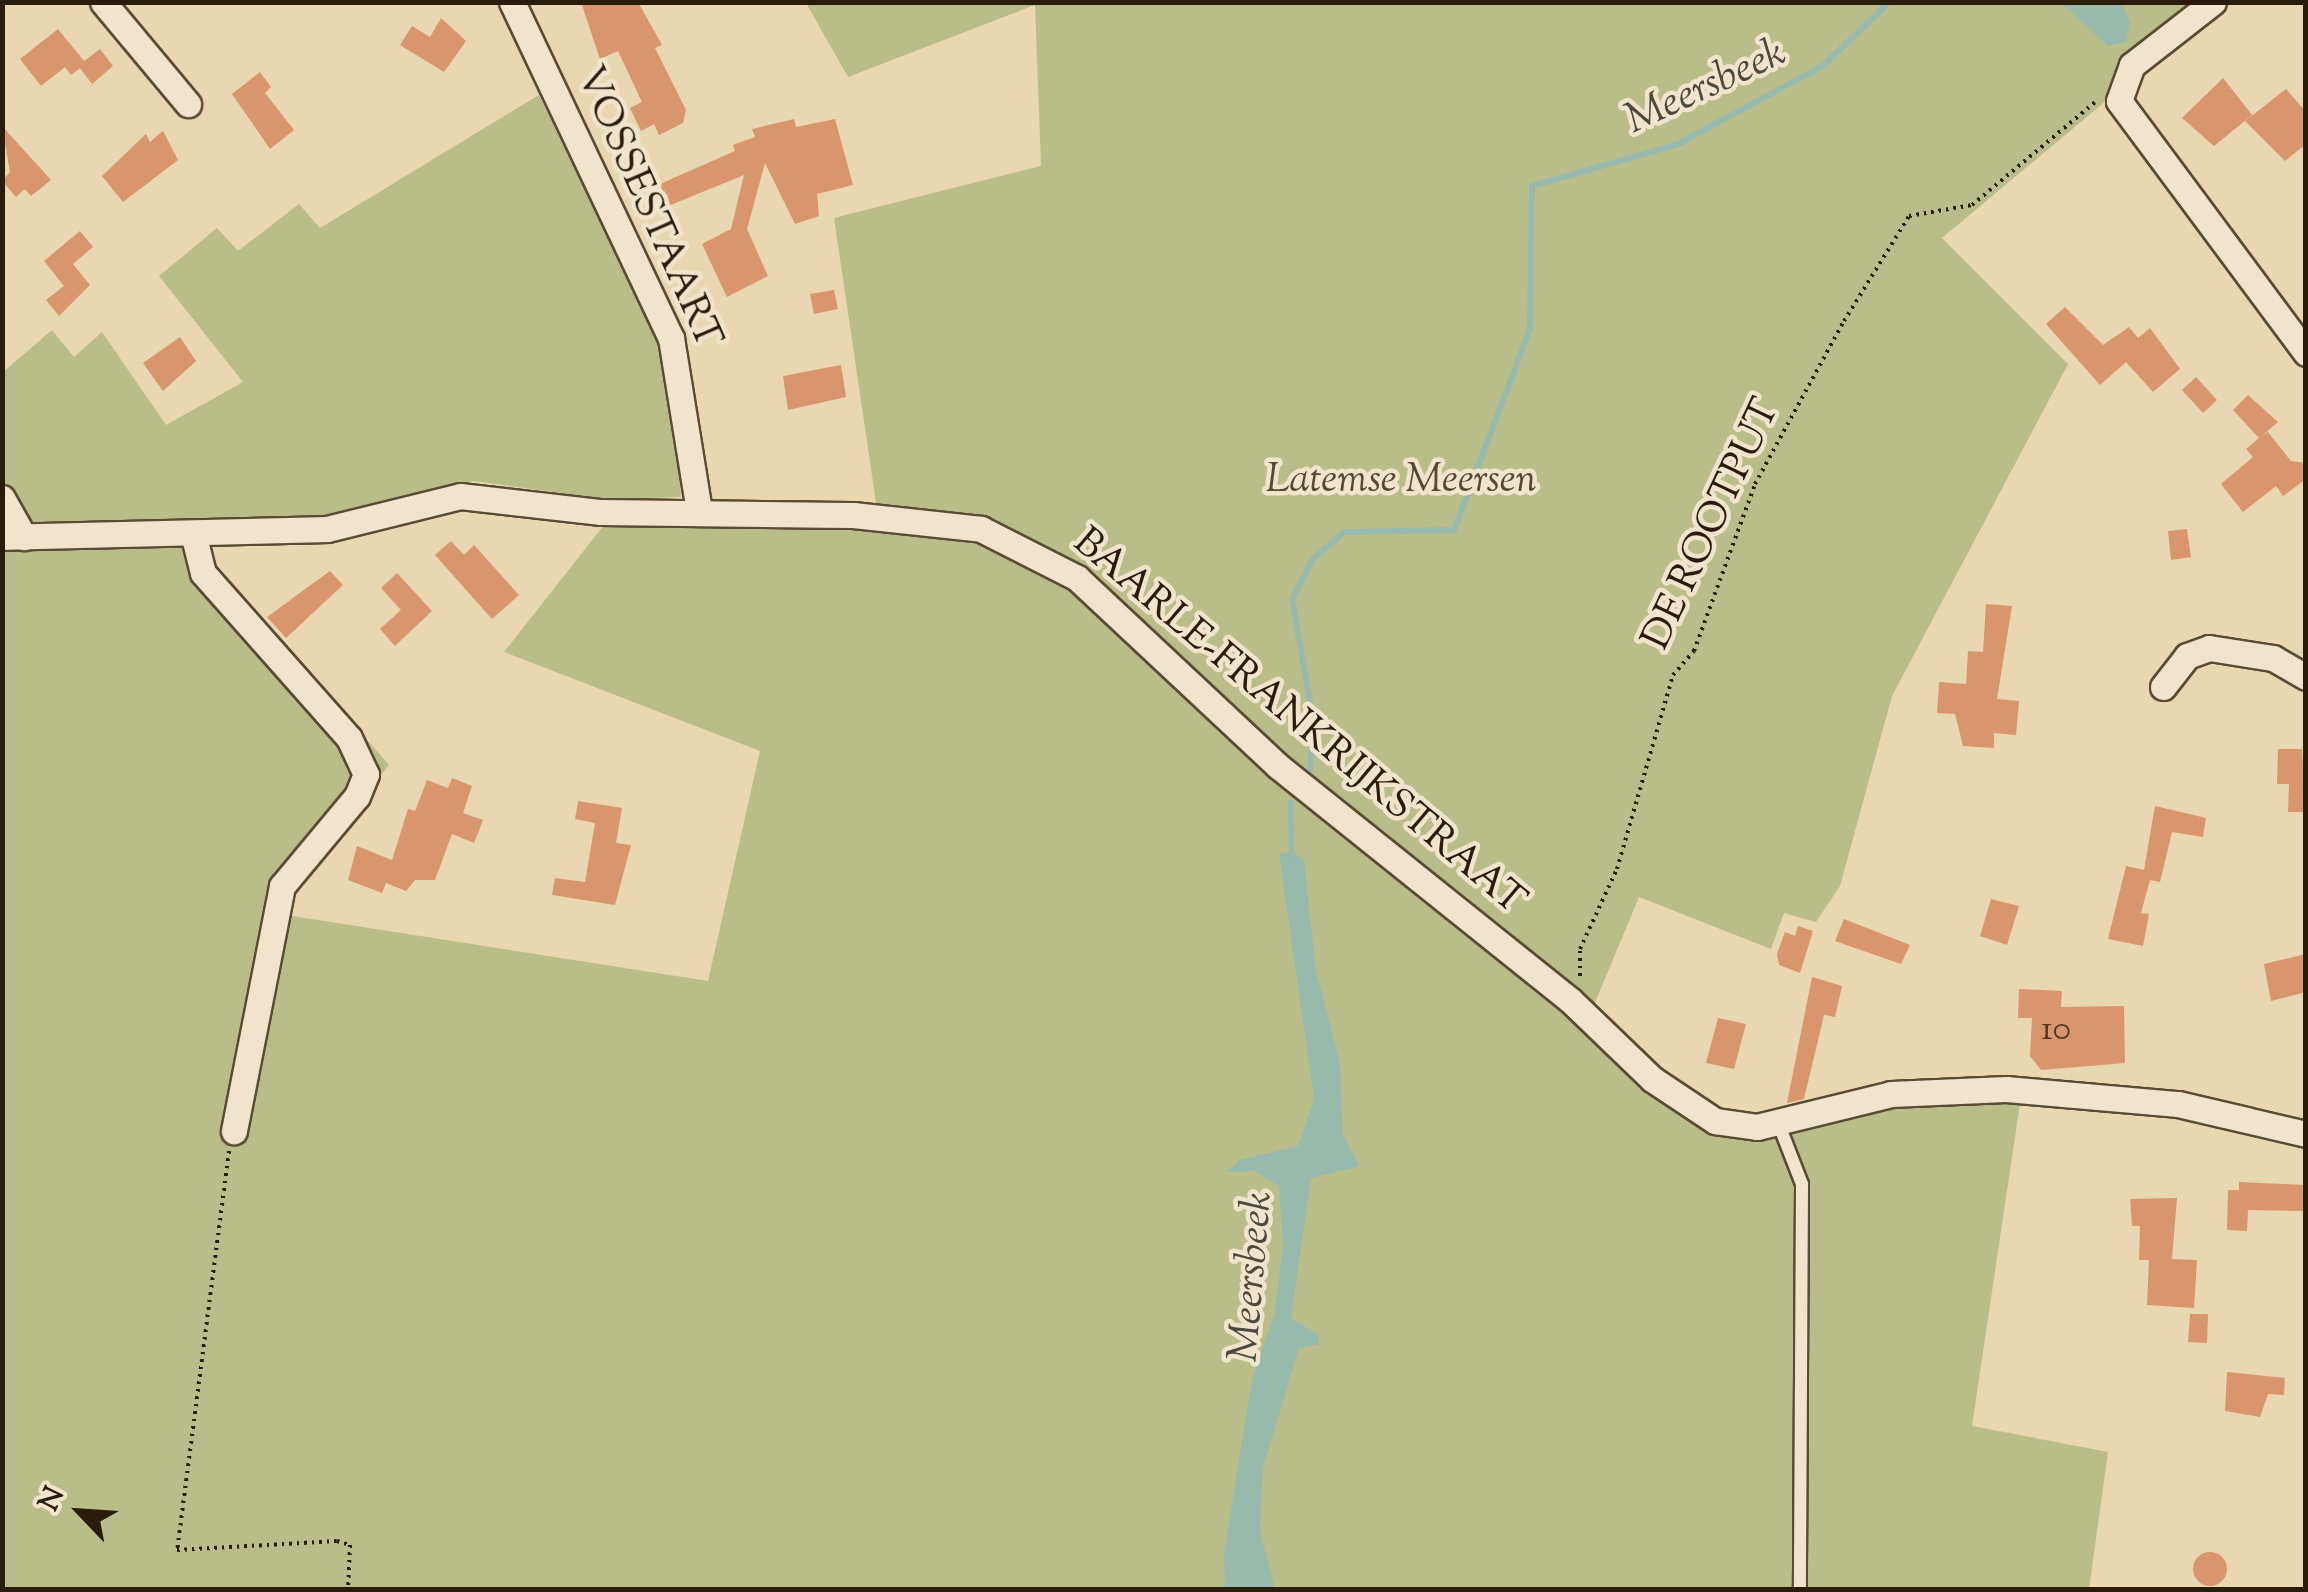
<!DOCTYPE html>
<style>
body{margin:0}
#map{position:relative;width:2308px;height:1592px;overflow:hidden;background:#e8d7b1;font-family:"Sorts Mill Goudy",serif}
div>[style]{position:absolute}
.green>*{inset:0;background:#b9bd89}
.water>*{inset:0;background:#97baad}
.stream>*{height:6px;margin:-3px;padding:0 3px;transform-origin:3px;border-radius:3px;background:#97baad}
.building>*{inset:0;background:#d9956b}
.round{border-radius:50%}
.path>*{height:4px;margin-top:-2px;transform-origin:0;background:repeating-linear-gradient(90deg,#291c0b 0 2.5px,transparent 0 7.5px)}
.roads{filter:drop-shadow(2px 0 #594b34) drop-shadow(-2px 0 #594b34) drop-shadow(0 2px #594b34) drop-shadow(0 -2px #594b34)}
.lane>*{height:12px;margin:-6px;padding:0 6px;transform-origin:6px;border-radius:6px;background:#f0e5cc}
.street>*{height:25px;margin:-12.5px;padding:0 12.5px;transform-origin:12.5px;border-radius:12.5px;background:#f0e5cc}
span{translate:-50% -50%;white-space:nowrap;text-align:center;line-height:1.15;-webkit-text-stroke:9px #f0e5cc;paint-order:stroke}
.number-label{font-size:35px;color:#553a23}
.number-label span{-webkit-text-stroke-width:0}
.street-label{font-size:40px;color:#291c0b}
.park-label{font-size:40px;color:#544c31;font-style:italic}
.water-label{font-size:42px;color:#4a4b3c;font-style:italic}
.frame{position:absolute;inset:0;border:5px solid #291c0b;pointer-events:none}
.north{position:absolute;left:30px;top:1462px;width:100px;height:100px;-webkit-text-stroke:8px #f0e5cc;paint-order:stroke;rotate:295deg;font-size:28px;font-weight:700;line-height:40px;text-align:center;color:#291c0b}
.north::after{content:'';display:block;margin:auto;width:35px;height:45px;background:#291c0b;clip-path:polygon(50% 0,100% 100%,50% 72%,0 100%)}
</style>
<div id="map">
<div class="green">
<i style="clip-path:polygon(806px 3px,2223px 3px,1942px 238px,2068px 364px,1892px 696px,1840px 886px,1816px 922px,1784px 913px,1771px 949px,1639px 897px,1594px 1005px,1576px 991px,1715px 1121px,2022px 1090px,1972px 1426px,2108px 1452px,2089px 1589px,3px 1589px,2px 542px,193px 539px,389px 765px,299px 875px,286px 915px,708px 981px,760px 751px,504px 652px,604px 525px,601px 512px,878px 516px,834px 218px,1041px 166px,1035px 5px,848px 77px)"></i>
<i style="clip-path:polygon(539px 95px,670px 366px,681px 497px,606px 499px,474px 481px,326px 515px,211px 525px,35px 526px,23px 519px,3px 482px,2px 373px,52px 330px,74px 357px,102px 332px,166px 425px,243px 382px,159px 276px,217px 228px,238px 251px,299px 204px,320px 228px)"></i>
</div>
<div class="water">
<i style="clip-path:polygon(2061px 3px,2122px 3px,2130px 23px,2126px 42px,2108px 46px)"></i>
<i style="clip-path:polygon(1291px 851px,1304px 860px,1316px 971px,1340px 1062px,1343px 1135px,1360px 1166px,1311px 1178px,1291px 1318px,1319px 1335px,1319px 1344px,1299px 1348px,1263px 1468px,1260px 1531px,1275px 1589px,1225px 1589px,1224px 1552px,1252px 1380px,1275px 1312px,1283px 1245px,1279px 1186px,1255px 1171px,1227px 1172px,1239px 1160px,1298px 1146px,1314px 1099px,1279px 854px)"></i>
</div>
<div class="stream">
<i style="left:1310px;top:769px;width:50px;rotate:-86.6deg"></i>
<i style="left:1313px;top:719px;width:122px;rotate:-99.9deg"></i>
<i style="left:1292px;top:599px;width:45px;rotate:-62.3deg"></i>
<i style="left:1313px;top:559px;width:41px;rotate:-41.1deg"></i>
<i style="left:1344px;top:532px;width:110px;rotate:-1deg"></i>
<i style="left:1454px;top:530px;width:215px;rotate:-69.3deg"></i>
<i style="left:1530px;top:329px;width:143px;rotate:-89.2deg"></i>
<i style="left:1532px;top:186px;width:152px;rotate:-16deg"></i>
<i style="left:1678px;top:144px;width:166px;rotate:-28.4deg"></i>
<i style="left:1824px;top:65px;width:91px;rotate:-44.1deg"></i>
<i style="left:1291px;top:803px;width:56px;rotate:89deg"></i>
</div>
<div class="building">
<i style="clip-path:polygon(581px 2px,638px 2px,662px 45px,655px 48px,686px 110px,683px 123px,659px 135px,654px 124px,641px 131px,630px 108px,642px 102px,618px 51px,600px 59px)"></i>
<i style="clip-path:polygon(441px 18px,466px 41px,444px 72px,400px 45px,412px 26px,430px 37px)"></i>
<i style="clip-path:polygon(58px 29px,84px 61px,100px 49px,113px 66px,92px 84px,80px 68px,71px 75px,65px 67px,41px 86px,20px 59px)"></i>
<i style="clip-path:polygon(260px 72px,271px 87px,265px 93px,294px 130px,270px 149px,232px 94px)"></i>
<i style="clip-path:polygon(2223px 78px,2252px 115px,2214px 146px,2182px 118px)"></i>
<i style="clip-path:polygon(2286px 89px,2306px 112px,2306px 144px,2285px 161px,2245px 121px)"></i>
<i style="clip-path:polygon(794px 119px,796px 127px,835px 119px,853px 185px,817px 194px,819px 216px,795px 224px,765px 163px,747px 229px,768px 276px,727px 297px,702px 244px,731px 229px,744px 175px,668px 206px,660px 184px,735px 151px,733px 145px,755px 137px,752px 129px)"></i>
<i style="clip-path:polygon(2px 126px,51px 180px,31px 196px,25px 189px,16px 197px,2px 181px,10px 172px)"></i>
<i style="clip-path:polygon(163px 131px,178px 160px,123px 202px,102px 176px,146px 134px,150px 142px)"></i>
<i style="clip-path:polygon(80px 231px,93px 247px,73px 264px,90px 285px,59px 316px,46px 300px,64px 286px,44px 261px)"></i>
<i style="clip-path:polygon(834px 290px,838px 309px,814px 314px,810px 294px)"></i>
<i style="clip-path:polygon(2065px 307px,2103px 345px,2129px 327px,2138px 338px,2150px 328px,2180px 369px,2153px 392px,2126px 362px,2100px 385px,2046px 324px)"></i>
<i style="clip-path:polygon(180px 337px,196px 361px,163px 391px,143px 363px)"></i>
<i style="clip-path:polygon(841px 365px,846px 397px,788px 410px,783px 376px)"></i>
<i style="clip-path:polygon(2196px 377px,2217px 400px,2203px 413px,2182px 390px)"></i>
<i style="clip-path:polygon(2248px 395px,2278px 422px,2261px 437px,2268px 432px,2291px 461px,2306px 463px,2306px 479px,2283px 496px,2276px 486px,2243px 512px,2221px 484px,2253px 457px,2246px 449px,2259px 438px,2233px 410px)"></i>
<i style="clip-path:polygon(2187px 529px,2191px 557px,2171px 560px,2168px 531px)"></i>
<i style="clip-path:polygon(451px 541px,464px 555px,474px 545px,519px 595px,492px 619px,435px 555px)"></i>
<i style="clip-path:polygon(330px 571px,343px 585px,286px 638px,267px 617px)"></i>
<i style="clip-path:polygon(397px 573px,432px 611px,395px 646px,380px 629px,401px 610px,381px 588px)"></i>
<i style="clip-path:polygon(1986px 604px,2012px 606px,1997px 699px,2019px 701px,2016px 735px,1994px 733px,1994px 748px,1963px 746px,1955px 714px,1937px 713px,1939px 682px,1966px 684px,1968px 651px,1983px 652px)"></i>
<i style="clip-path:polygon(2278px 749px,2302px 749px,2306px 812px,2288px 812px,2289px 784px,2277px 784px)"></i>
<i style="clip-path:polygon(452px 778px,472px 786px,463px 813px,483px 820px,474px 843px,452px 834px,435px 880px,415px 880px,406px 891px,386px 883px,382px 893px,348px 880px,357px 846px,392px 860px,408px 809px,415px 811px,427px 780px,448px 788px)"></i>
<i style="clip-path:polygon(578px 801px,622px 808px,616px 843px,631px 845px,615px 905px,552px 895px,555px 878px,585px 882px,595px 823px,575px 819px)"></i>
<i style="clip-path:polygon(2155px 806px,2206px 818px,2203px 837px,2172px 832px,2160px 882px,2150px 880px,2141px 913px,2149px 914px,2143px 946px,2108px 939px,2126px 866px,2144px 870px)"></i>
<i style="clip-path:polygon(1991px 899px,2019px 906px,2007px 945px,1980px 936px)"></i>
<i style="clip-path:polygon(1844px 919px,1910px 945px,1901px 964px,1835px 941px)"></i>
<i style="clip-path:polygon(1798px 926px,1813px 931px,1800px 973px,1779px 965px,1777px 954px,1785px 932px,1795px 936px)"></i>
<i style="clip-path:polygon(2306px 954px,2306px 992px,2271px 1001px,2264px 964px)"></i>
<i style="clip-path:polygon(1812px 977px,1842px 986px,1835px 1017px,1824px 1015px,1804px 1099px,1787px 1103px)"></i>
<i style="clip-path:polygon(2019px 989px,2062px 991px,2061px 1007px,2124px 1006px,2125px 1063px,2041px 1070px,2030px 1056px,2032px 1018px,2018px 1018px)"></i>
<i style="clip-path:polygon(1718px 1018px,1746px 1024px,1734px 1069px,1706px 1063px)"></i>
<i style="clip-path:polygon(2239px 1182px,2306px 1185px,2306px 1211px,2248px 1210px,2247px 1231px,2227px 1230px,2228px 1190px,2239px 1190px)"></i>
<i style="clip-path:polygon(2177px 1198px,2172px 1259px,2197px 1260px,2194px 1308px,2147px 1305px,2149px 1260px,2139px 1260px,2140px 1226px,2132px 1226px,2130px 1199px)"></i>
<i style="clip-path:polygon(2190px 1314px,2208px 1314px,2207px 1343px,2188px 1342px)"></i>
<i style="clip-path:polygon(2227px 1372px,2285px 1378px,2284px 1395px,2268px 1394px,2260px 1417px,2225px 1411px)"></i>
<i class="round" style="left:2193px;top:1552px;width:34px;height:34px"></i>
</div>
<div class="path">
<i style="left:1580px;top:976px;width:27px;rotate:-90deg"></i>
<i style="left:1580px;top:949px;width:88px;rotate:-65.2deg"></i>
<i style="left:1617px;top:869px;width:202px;rotate:-73.9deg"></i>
<i style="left:1673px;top:675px;width:32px;rotate:-49deg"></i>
<i style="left:1694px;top:651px;width:178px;rotate:-69.9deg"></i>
<i style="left:1755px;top:484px;width:186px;rotate:-61.4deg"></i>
<i style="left:1844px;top:321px;width:123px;rotate:-58.2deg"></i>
<i style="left:1909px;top:216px;width:64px;rotate:-9.9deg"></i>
<i style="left:1972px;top:205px;width:160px;rotate:-39.9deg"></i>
<i style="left:229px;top:1151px;width:402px;rotate:97.4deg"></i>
<i style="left:177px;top:1550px;width:160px;rotate:-3.2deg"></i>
<i style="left:337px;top:1541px;width:14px;rotate:17deg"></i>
<i style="left:350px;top:1545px;width:45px;rotate:92.5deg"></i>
</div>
<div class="roads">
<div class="lane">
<i style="left:1779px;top:1125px;width:63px;rotate:68.7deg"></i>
<i style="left:1802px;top:1184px;width:406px;rotate:90.3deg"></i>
</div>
<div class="street">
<i style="left:103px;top:2px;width:133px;rotate:50.2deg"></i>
<i style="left:512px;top:2px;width:372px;rotate:64.7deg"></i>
<i style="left:671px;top:338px;width:174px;rotate:80.8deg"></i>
<i style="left:2213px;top:2px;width:103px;rotate:142.1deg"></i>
<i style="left:2132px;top:65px;width:38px;rotate:110deg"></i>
<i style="left:2119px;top:101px;width:314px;rotate:53.4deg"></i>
<i style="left:2px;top:498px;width:45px;rotate:60.6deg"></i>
<i style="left:193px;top:533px;width:41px;rotate:76deg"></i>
<i style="left:203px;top:573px;width:220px;rotate:48.5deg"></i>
<i style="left:349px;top:738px;width:40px;rotate:65deg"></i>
<i style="left:366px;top:774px;width:24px;rotate:112deg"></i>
<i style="left:357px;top:796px;width:117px;rotate:129.8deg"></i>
<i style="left:282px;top:886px;width:250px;rotate:101.1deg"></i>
<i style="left:2px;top:537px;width:325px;rotate:-1.4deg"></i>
<i style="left:327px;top:529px;width:137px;rotate:-13.9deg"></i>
<i style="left:460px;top:496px;width:142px;rotate:6.5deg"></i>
<i style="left:601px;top:512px;width:252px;rotate:0.7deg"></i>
<i style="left:853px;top:515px;width:129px;rotate:6.2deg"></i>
<i style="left:981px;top:529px;width:108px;rotate:27deg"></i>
<i style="left:1077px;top:578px;width:275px;rotate:43.1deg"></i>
<i style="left:1278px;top:766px;width:374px;rotate:38.7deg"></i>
<i style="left:1570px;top:1000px;width:114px;rotate:43.9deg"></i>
<i style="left:1652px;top:1079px;width:76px;rotate:33.7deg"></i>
<i style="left:1715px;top:1121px;width:42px;rotate:8.1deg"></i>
<i style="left:1757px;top:1127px;width:138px;rotate:-13.8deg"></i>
<i style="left:1891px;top:1094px;width:115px;rotate:-2.5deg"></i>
<i style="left:2006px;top:1089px;width:173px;rotate:5deg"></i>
<i style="left:2178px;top:1104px;width:131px;rotate:13.2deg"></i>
<i style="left:2163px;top:687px;width:39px;rotate:-52deg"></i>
<i style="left:2187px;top:656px;width:23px;rotate:-20deg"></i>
<i style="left:2209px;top:648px;width:65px;rotate:8.9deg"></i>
<i style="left:2273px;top:658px;width:38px;rotate:30deg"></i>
</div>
</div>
<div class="number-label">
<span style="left:2056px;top:1031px">10</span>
</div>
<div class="street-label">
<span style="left:647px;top:208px;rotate:66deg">VOSSESTAART</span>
<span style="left:1713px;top:525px;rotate:-65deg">DE ROOTPUT</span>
<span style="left:1298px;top:723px;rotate:40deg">BAARLE-FRANKRIJKSTRAAT</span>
</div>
<div class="park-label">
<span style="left:1401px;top:482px">Latemse Meersen</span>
</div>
<div class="water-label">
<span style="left:1706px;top:88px;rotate:-25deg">Meersbeek</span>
<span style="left:1253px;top:1277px;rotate:-85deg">Meersbeek</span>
</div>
<div class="frame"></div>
<div class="north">N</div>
</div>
